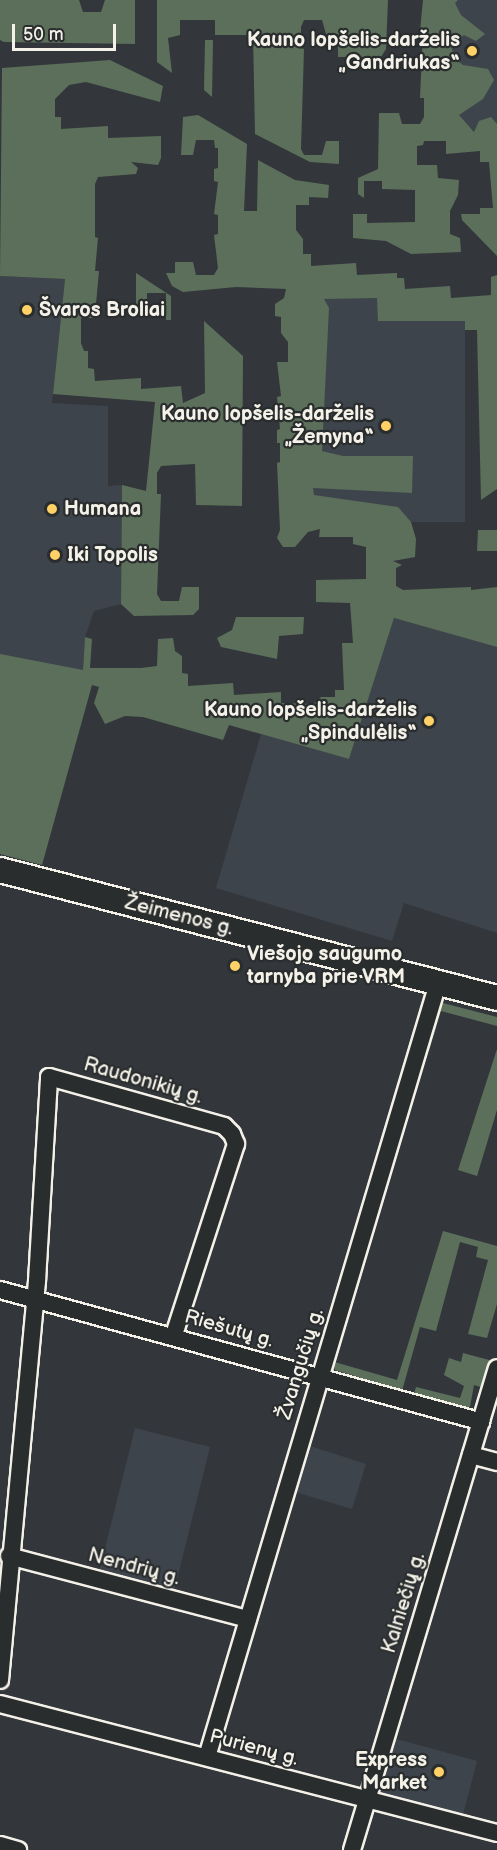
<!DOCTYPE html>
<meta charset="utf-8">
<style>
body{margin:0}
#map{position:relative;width:497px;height:1850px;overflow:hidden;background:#33373c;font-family:"Balsamiq Sans",sans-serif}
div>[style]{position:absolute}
.built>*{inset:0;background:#3e444c}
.green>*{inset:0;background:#5b6f5a}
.roads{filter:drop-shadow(2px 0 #f4f1e8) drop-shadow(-2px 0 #f4f1e8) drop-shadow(0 2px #f4f1e8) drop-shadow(0 -2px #f4f1e8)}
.minor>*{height:16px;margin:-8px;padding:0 8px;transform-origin:8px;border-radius:8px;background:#2a2d2e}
.secondary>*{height:24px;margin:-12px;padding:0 12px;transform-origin:12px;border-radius:12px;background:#2a2d2e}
.dots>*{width:16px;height:16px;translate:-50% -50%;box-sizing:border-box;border:3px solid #2a2d2e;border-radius:50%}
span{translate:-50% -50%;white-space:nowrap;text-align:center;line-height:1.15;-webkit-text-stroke:4.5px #2a2d2e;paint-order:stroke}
.poi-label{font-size:20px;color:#f4f1e8;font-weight:700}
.right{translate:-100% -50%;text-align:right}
.left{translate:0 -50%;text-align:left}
.street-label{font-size:20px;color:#f4f1e8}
.scale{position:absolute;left:12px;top:24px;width:104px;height:27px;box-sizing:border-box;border:3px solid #f4f1e8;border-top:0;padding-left:8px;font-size:18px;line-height:21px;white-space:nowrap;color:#f4f1e8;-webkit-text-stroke:4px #2a2d2e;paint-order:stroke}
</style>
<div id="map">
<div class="built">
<i style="clip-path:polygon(447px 0,497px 0,497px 156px,447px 103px)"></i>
<i style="clip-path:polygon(0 276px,65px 279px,52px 403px,108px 406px,108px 486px,122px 485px,121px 604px,94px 611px,85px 637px,83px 670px,0 661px)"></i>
<i style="clip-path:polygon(307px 298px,378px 298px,378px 321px,465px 321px,465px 522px,307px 522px)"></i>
<i style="clip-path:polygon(394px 618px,497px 647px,497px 933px,404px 903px,392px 941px,216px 888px,261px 734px,349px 759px)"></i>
<i style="clip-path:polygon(135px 1428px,210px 1447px,174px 1591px,99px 1572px)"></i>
<i style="clip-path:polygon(307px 1445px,366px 1464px,352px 1509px,292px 1491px)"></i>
<i style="clip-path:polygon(393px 1738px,477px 1761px,462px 1818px,377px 1796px)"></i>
</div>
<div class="green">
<i style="clip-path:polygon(0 0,79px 0,83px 12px,101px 12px,105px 0,135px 0,135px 44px,4px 42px,0 40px)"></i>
<i style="clip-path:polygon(157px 0,388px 0,386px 49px,381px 57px,338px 57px,338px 34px,326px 34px,322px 20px,304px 20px,301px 27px,301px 48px,304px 49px,301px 149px,304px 155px,322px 155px,326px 141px,339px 141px,339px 164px,310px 162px,255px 134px,253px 35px,215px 35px,215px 20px,180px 20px,180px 35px,168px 38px,172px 73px,157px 62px)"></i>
<i style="clip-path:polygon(423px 0,458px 0,455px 3px,461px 15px,485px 34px,476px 41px,464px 35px,451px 46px,455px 59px,463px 65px,488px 69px,494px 80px,483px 99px,459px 115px,474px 132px,479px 121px,491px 117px,497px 124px,497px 256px,462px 220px,461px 214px,480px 214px,480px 208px,493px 208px,489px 162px,480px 162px,480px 151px,446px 154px,446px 141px,424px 141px,423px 145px,417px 146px,417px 165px,437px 165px,438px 178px,459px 180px,458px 195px,450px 211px,450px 234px,460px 238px,461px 252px,411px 254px,386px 241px,353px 238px,353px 214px,367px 214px,367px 223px,415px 222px,415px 190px,382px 189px,382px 181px,364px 181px,364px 198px,358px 194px,358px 178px,378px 169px,379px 113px,399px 113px,402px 124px,420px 124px,424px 117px,424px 98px,420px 98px,423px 31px,420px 31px)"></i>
<i style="clip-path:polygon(205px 40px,213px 40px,212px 97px,204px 90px)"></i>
<i style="clip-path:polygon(110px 60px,163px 86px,160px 102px,86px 82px,69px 85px,55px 99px,55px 117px,61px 117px,61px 129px,108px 126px,108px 138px,161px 136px,161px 158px,158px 165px,131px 162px,138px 168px,136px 174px,98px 177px,95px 184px,95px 237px,98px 238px,95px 271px,99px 271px,96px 304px,99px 311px,93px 311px,93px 318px,81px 318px,81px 343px,84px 351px,88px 351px,88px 368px,94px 369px,95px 381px,141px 378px,141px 389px,181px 386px,183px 403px,205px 393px,204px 321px,243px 356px,242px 506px,196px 505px,195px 464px,161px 466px,157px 473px,157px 494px,161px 494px,157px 594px,161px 601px,179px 601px,182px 587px,199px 587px,199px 609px,193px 615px,134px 616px,121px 604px,122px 485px,146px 491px,155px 402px,53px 394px,65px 279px,0 276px,2px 68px)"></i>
<i style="clip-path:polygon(198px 115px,247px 144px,244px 211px,257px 211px,258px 160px,295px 180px,329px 185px,328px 198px,309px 197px,309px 205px,296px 205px,296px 230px,303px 239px,303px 254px,311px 254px,311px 266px,356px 263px,357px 275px,397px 273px,397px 278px,404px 278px,405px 289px,450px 286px,451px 298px,491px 295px,491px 277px,497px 275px,497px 489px,481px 500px,477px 330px,465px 330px,465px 321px,378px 321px,377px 298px,324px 299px,329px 308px,322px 451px,343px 456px,413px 456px,412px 493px,313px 488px,314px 495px,398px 507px,411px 522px,416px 539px,415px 557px,393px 561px,402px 565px,396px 568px,396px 586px,403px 590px,471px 587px,471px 590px,497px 587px,497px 647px,394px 618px,349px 759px,229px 725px,223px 740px,143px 717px,125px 716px,105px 724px,94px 703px,99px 687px,92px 685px,42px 865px,0 854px,0 654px,83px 670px,85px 637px,92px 639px,90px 668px,141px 668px,157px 666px,158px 639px,173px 638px,175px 651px,182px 656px,182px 673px,188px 674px,188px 686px,233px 683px,234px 695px,281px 692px,281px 703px,313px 704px,321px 697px,335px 697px,335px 690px,344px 690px,342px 643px,353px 643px,350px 603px,316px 602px,316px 580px,366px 579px,366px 547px,353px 544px,353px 537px,319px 537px,320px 529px,308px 532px,295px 547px,283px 547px,277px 538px,280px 530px,277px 463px,280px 462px,280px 443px,277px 443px,277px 430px,280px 429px,277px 397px,281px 396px,277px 362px,288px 362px,288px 342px,281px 333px,281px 317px,275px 316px,275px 304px,284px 298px,286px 289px,236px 287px,183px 292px,172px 286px,166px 273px,175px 273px,175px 262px,193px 262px,196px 275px,214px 275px,218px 268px,214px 235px,218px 234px,218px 215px,214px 214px,218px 182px,214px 181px,214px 169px,218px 168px,218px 148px,215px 148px,214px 140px,196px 140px,193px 155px,181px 155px,183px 117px)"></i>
<i style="clip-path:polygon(136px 273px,171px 296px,171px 320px,166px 320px,166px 293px,147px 293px,147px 310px,136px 311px)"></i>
<i style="clip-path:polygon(478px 530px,497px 530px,497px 551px,477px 551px)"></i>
<i style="clip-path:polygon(236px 617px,304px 617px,303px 634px,279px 636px,277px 659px,221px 647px,217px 638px,232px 630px)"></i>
<i style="clip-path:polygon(439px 1002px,497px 1017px,497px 1026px,441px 1011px,429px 1051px,424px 1049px)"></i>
<i style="clip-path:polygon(497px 1049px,497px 1110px,477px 1176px,458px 1170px)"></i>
<i style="clip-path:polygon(443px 1231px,497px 1246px,497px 1304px,487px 1338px,468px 1334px,488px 1260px,476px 1257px,478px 1247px,460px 1242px,436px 1331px,420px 1327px,402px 1391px,335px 1370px,331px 1361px,397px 1380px)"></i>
<i style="clip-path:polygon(463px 1353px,493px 1361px,484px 1388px,474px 1385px,470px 1407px,465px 1410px,414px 1394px,416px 1387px,460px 1398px,464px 1386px,444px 1375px,449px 1358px,461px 1362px)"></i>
</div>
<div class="roads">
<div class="minor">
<i style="left:0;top:1290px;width:499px;rotate:15.3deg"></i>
<i style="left:471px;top:1455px;width:27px;rotate:15deg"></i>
<i style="left:9px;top:1556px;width:247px;rotate:14.8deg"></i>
<i style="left:0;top:1680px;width:401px;rotate:-84.7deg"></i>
<i style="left:37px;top:1281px;width:204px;rotate:-86.6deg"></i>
<i style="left:49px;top:1077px;width:182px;rotate:15.6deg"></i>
<i style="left:224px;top:1126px;width:11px;rotate:45deg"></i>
<i style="left:232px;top:1134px;width:11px;rotate:68deg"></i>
<i style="left:236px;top:1144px;width:201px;rotate:108deg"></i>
<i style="left:0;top:1704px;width:513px;rotate:14.55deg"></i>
<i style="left:207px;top:1757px;width:808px;rotate:-73.38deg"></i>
<i style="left:0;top:1845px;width:19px;rotate:16deg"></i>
<i style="left:352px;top:1850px;width:503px;rotate:-73.26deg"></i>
</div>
<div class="secondary">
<i style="left:0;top:870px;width:513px;rotate:14.44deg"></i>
</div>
</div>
<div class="dots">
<i style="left:472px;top:51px;background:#ffd166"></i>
<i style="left:27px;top:310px;background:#ffd166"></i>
<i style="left:386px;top:426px;background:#ffd166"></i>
<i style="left:52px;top:509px;background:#ffd166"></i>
<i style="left:55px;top:555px;background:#ffd166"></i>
<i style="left:429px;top:721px;background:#ffd166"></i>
<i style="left:235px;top:966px;background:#ffd166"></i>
<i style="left:439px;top:1772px;background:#ffd166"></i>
</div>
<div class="poi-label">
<span class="right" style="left:460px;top:52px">Kauno lopšelis-darželis<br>„Gandriukas“</span>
<span class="left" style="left:39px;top:310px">Švaros Broliai</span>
<span class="right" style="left:374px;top:426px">Kauno lopšelis-darželis<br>„Žemyna“</span>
<span class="left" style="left:64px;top:509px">Humana</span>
<span class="left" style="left:67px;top:555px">Iki Topolis</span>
<span class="right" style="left:417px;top:722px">Kauno lopšelis-darželis<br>„Spindulėlis“</span>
<span class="left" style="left:247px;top:966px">Viešojo saugumo<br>tarnyba prie VRM</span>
<span class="right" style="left:427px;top:1772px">Express<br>Market</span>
</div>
<div class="street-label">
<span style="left:179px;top:916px;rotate:14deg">Žeimenos g.</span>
<span style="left:143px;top:1081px;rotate:16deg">Raudonikių g.</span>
<span style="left:229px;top:1329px;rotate:16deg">Riešutų g.</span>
<span style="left:301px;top:1364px;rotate:-73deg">Žvangučių g.</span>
<span style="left:134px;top:1567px;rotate:15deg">Nendrių g.</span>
<span style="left:404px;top:1603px;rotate:-73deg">Kalniečių g.</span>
<span style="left:254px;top:1748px;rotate:15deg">Purienų g.</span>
</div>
<div class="scale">50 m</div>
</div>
